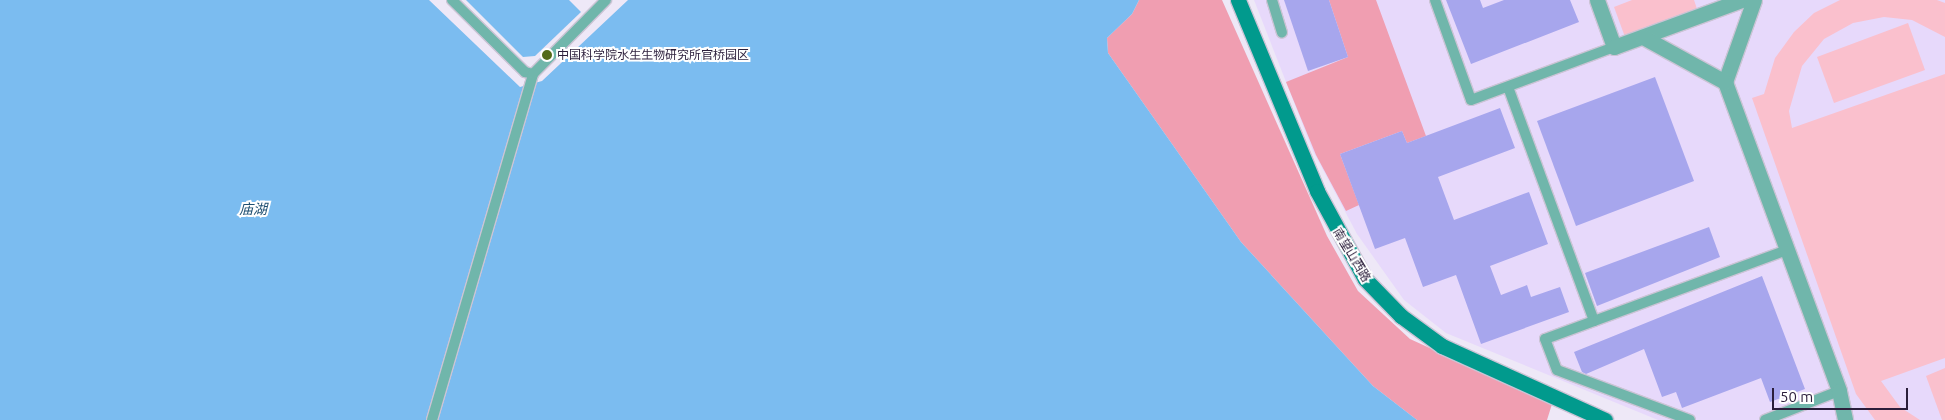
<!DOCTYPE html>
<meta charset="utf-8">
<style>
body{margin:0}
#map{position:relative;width:1945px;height:420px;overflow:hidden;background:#eee8f7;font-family:Ubuntu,"Noto Sans SC",sans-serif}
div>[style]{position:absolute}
.built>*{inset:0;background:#e7d9fb}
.green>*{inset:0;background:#fac0cd}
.forest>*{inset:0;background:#f09eb1}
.water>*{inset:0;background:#7bbcf0}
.building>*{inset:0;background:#a7a6ed}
.roads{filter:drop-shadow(1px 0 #cbc4d5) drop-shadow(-1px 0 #cbc4d5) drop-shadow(0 1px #cbc4d5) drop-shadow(0 -1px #cbc4d5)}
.lane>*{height:10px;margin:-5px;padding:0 5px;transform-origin:5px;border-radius:5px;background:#70b6ab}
.street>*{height:15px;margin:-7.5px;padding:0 7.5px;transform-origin:7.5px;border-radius:7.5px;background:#70b6ab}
.secondary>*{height:15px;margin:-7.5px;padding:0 7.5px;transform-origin:7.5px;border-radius:7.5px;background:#019a8d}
.dots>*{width:14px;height:14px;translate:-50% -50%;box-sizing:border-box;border:2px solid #fff;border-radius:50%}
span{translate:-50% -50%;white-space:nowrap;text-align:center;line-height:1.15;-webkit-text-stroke:4px #fff;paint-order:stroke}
.poi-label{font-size:12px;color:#2b1e3b}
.left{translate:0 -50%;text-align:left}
.street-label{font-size:12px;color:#2b1e3b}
.water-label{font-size:14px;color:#1f4f72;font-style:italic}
.scale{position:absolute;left:1772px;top:388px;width:136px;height:22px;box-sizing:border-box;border:2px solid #2b1e3b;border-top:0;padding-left:6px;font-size:15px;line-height:18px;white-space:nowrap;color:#2b1e3b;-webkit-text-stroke:4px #fff;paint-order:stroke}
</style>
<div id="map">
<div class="built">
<i style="clip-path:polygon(1254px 0,1945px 0,1945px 420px,1658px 420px,1446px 333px,1404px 300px,1357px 234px,1313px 151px)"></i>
</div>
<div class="green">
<i style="clip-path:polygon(1632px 0,1694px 0,1697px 9px,1625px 37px,1614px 7px)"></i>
<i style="clip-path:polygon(1840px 0,1937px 0,1945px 3px,1945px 37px,1912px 20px,1884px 17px,1853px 23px,1824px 39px,1802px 66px,1789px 111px,1792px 128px,1945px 74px,1945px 358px,1881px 381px,1900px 407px,1920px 420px,1875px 420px,1856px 394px,1752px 98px,1764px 94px,1775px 58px,1794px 32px,1814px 13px)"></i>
<i style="clip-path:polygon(1908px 23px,1925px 70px,1834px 103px,1817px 57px)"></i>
<i style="clip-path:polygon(1945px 368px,1945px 420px,1942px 420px,1926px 376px)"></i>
</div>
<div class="forest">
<i style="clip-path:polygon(1139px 0,1222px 0,1327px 236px,1358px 291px,1410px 339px,1552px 404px,1547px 420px,1417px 420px,1373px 386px,1241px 242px,1108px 53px,1107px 38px,1132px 14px)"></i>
<i style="clip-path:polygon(1329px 0,1376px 0,1426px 136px,1407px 143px,1402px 131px,1340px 154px,1359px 205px,1346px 211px,1316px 155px,1286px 82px,1348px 57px)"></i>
</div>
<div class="water">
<i style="clip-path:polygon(0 0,429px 0,520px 87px,542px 81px,628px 0,1139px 0,1132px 14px,1107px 38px,1108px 53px,1241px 242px,1373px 386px,1417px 420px,0 420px)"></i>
<i style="clip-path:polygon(466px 0,569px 0,581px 12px,535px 56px,523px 57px)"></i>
</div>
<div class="building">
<i style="clip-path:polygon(1284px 0,1329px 0,1348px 57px,1308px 71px)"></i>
<i style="clip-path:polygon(1446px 0,1480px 0,1483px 8px,1504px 0,1570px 0,1579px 22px,1471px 64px)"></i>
<i style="clip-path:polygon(1655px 77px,1694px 181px,1576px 226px,1537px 121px)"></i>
<i style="clip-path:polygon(1500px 108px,1515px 148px,1438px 177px,1454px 220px,1529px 192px,1548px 244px,1490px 266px,1501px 295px,1527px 285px,1531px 297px,1560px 287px,1569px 312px,1481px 344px,1456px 275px,1423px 287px,1405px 238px,1375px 249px,1340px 154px,1402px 131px,1407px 143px)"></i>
<i style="clip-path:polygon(1709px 227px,1720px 257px,1597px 306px,1585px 273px)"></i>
<i style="clip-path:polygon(1762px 276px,1805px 389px,1770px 402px,1761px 378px,1682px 408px,1676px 392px,1662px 397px,1644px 349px,1586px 374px,1582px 372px,1574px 352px)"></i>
</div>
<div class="roads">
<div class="lane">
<i style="left:452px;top:0;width:103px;rotate:44.6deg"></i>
<i style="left:525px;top:72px;width:8px;rotate:14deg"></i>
<i style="left:1272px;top:0;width:34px;rotate:73deg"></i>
<i style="left:1435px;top:0;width:106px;rotate:70.2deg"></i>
<i style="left:1471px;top:100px;width:153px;rotate:-20.3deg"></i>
<i style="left:1508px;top:87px;width:249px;rotate:69.8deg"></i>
<i style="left:1594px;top:321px;width:206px;rotate:-20.2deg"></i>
<i style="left:1594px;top:321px;width:52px;rotate:159.8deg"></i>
<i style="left:1545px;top:339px;width:33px;rotate:69deg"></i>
<i style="left:1557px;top:370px;width:142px;rotate:20.6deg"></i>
<i style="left:432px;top:420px;width:360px;rotate:-73.7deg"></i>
<i style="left:533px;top:74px;width:104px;rotate:-45.4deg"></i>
<i style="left:1765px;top:420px;width:79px;rotate:-21.4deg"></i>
</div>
<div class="street">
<i style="left:1597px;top:0;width:50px;rotate:70.1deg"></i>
<i style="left:1614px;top:47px;width:136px;rotate:-20.2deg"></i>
<i style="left:1754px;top:0;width:87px;rotate:109.5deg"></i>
<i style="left:1725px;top:82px;width:329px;rotate:69.7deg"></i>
<i style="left:1839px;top:391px;width:30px;rotate:78deg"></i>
<i style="left:1643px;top:37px;width:94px;rotate:28.8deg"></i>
</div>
<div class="secondary">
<i style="left:1238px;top:0;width:207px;rotate:67.5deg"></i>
<i style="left:1317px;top:191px;width:100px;rotate:61.4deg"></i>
<i style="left:1365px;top:279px;width:52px;rotate:45.8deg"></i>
<i style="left:1401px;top:316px;width:51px;rotate:36.2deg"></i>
<i style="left:1442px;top:346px;width:179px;rotate:24.4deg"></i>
</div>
</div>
<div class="dots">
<i style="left:547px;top:55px;background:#546b1a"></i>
</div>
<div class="poi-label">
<span class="left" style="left:557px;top:55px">中国科学院水生生物研究所官桥园区</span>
</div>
<div class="street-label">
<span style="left:1352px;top:255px;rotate:59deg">南望山西路</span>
</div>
<div class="water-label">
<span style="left:253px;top:209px">庙湖</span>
</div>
<div class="scale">50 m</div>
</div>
